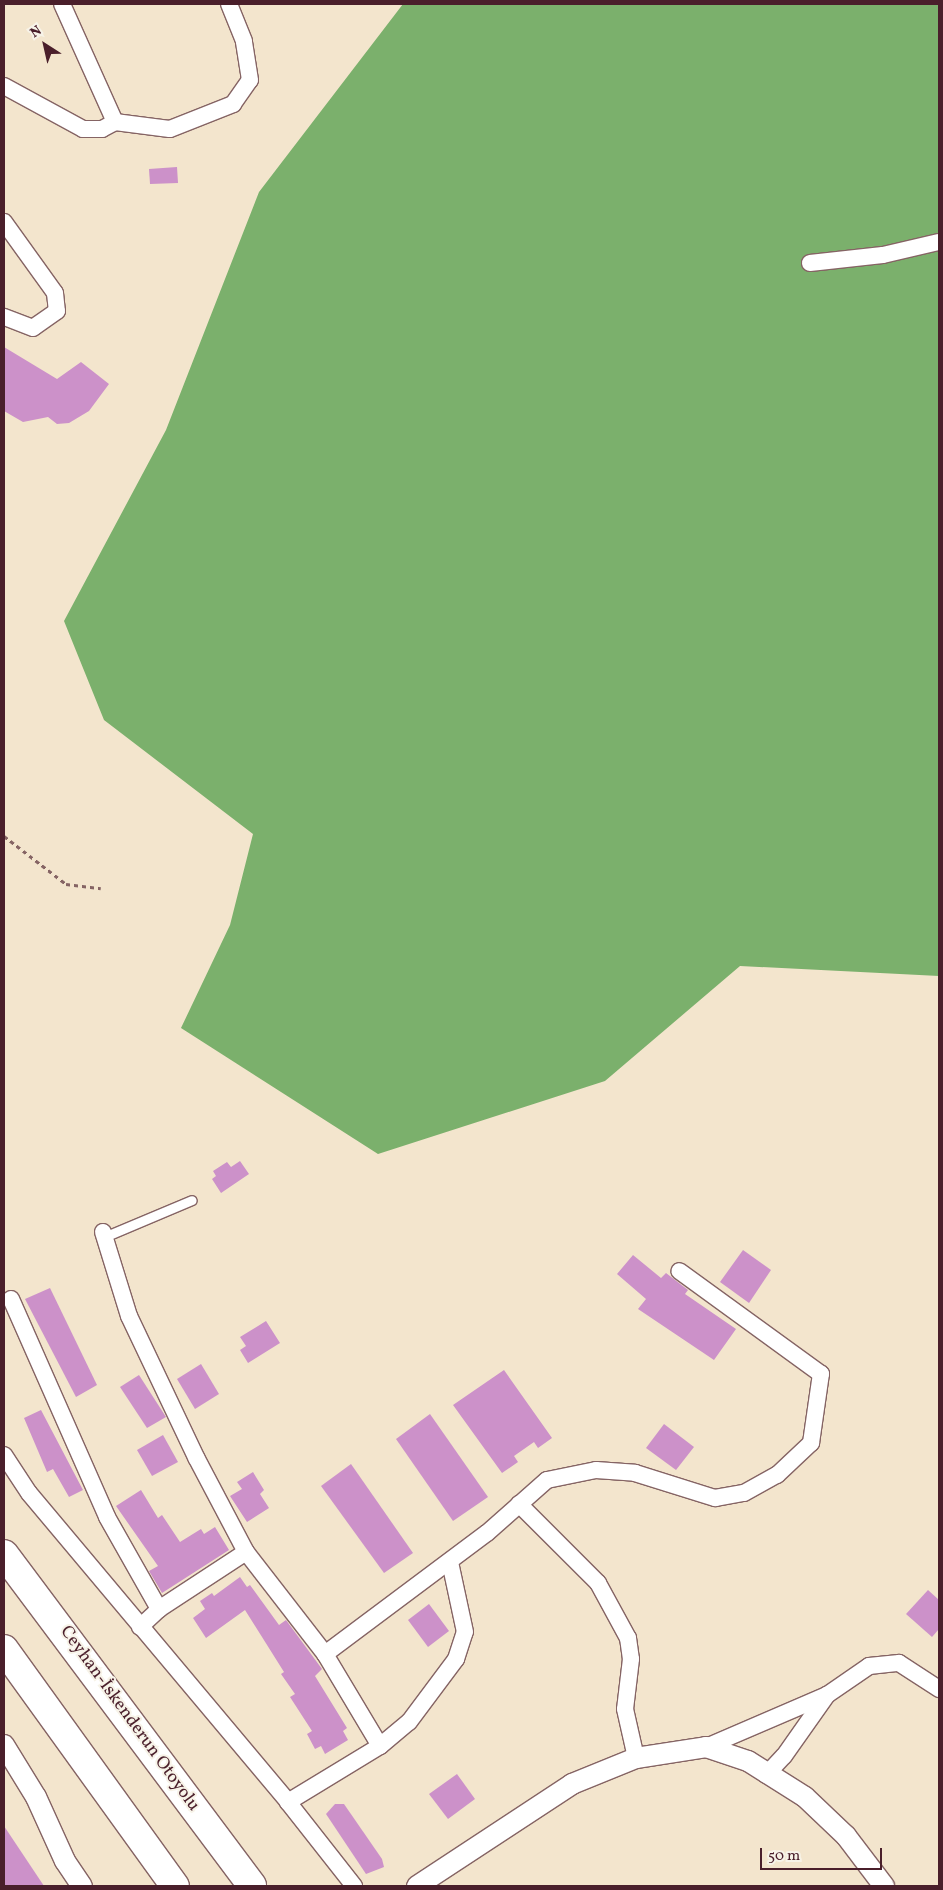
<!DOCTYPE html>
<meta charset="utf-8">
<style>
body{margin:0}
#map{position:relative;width:943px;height:1890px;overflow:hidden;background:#f3e5cd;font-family:Vollkorn,serif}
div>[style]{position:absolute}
.forest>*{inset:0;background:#7bb06c}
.building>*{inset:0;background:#cc91c9}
.path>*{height:3px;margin-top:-1.5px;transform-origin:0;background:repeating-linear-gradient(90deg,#856464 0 4px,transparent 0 8px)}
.roads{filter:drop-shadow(1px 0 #856464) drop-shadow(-1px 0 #856464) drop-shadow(0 1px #856464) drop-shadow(0 -1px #856464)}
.service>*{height:9px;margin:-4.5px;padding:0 4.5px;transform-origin:4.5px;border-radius:4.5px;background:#fff}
.minor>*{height:16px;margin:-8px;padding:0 8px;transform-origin:8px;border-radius:8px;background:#fff}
.tertiary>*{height:20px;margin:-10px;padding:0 10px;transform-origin:10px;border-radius:10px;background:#fff}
.motorway>*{height:28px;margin:-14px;padding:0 14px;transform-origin:14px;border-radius:14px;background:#fff}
span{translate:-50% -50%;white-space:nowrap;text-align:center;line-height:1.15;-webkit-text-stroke:4px #f7f3e8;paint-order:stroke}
.street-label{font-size:18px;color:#4a1f2b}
.frame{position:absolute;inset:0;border:5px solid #4a1f2b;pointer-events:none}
.north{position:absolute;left:20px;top:20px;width:50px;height:50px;-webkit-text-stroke:4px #f7f3e8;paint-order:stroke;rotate:325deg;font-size:14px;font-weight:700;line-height:20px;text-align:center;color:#4a1f2b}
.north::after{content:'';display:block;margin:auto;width:18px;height:22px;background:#4a1f2b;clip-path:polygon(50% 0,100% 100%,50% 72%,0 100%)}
.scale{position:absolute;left:760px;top:1848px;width:122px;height:22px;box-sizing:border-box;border:2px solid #4a1f2b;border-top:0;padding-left:6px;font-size:15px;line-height:18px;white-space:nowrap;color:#4a1f2b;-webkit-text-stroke:4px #f7f3e8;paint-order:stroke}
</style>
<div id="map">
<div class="forest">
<i style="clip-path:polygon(403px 4px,939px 4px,939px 976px,740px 966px,605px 1081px,378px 1154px,181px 1028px,230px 925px,253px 834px,104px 720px,64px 621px,166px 430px,259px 192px)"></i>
</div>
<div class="building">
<i style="clip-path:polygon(177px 167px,178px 183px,150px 184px,149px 169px)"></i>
<i style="clip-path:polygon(4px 347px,57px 379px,81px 362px,109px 384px,89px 411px,69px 423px,57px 424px,48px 417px,23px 422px,4px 411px)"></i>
<i style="clip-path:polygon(240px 1161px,249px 1174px,221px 1193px,212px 1179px,216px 1176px,213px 1171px,227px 1162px,231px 1167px)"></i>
<i style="clip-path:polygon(743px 1250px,771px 1270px,749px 1303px,720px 1282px)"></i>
<i style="clip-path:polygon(633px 1255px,661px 1278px,666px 1273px,688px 1290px,685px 1294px,736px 1329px,714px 1360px,638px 1309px,646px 1299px,617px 1274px)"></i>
<i style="clip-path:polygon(50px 1288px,97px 1385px,76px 1397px,25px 1299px)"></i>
<i style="clip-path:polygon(266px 1321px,280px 1343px,248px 1363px,240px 1350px,246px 1346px,240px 1337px)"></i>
<i style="clip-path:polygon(201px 1364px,219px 1394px,195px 1409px,177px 1379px)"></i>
<i style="clip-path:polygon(504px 1370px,552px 1438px,538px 1448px,534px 1442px,514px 1456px,518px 1462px,502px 1473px,453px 1405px)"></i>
<i style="clip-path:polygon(139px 1375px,166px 1417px,147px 1428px,120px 1387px)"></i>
<i style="clip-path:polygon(41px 1410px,83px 1490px,69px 1497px,53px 1469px,47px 1472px,24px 1418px)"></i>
<i style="clip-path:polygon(430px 1414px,488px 1497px,453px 1521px,396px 1439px)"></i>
<i style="clip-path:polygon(664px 1424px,694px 1447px,676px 1470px,646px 1448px)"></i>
<i style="clip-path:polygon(163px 1435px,178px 1462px,152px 1476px,137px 1450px)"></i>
<i style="clip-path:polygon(351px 1464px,413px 1553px,384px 1573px,321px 1486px)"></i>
<i style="clip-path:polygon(253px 1472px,264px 1490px,260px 1494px,269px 1508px,247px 1522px,230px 1496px,242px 1489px,237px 1482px)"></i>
<i style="clip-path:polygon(141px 1490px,158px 1518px,162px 1515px,180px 1542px,201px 1529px,204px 1534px,215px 1527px,229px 1550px,162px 1593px,149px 1571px,158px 1566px,116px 1506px)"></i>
<i style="clip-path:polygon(240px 1577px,247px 1587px,250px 1585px,279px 1625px,286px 1620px,322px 1669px,315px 1676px,347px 1728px,343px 1731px,348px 1740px,325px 1754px,321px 1746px,315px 1749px,307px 1734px,312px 1731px,290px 1697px,295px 1694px,281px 1674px,284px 1672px,245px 1610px,206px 1638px,193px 1618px,205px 1609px,200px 1601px,212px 1593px,214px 1596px)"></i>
<i style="clip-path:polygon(928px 1590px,939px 1600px,939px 1629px,932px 1637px,906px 1614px)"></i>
<i style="clip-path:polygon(429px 1604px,449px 1631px,428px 1647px,408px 1620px)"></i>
<i style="clip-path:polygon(457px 1774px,475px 1799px,448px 1819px,429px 1794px)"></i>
<i style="clip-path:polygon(335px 1804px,344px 1804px,382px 1859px,384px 1867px,366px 1874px,326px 1814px)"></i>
<i style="clip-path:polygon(4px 1826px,44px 1886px,4px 1886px)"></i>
</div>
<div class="path">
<i style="left:4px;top:836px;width:78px;rotate:37.7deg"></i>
<i style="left:66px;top:884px;width:35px;rotate:7deg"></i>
</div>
<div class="roads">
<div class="service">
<i style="left:104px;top:1237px;width:95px;rotate:-22.8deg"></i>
</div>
<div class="minor">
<i style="left:62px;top:4px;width:129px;rotate:65.8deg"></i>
<i style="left:4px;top:86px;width:90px;rotate:28.6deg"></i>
<i style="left:83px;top:129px;width:19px"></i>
<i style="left:102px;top:129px;width:15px;rotate:-28deg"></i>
<i style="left:115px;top:122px;width:55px;rotate:7.3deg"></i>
<i style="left:170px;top:129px;width:68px;rotate:-21.6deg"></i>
<i style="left:233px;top:104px;width:29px;rotate:-55deg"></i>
<i style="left:250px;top:80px;width:39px;rotate:-99deg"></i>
<i style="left:244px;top:41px;width:40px;rotate:-112deg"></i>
<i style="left:4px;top:222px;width:87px;rotate:54.3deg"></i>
<i style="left:55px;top:293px;width:18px;rotate:84deg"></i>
<i style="left:57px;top:311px;width:29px;rotate:145deg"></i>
<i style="left:33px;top:328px;width:31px;rotate:-159deg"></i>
<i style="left:810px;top:263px;width:73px;rotate:-6.3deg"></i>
<i style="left:883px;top:255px;width:57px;rotate:-13.1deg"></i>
<i style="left:103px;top:1232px;width:88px;rotate:72.8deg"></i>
<i style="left:129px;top:1316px;width:158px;rotate:64.6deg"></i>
<i style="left:197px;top:1459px;width:105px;rotate:62.2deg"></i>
<i style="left:246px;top:1552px;width:129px;rotate:52.2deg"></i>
<i style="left:325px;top:1654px;width:107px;rotate:59.1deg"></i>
<i style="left:380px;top:1746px;width:108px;rotate:148.7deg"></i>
<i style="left:11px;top:1299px;width:238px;rotate:66.2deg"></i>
<i style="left:107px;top:1517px;width:106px;rotate:60.5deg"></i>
<i style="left:4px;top:1455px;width:45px;rotate:56.7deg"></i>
<i style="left:29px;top:1493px;width:403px;rotate:50deg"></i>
<i style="left:288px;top:1802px;width:107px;rotate:51.8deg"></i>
<i style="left:519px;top:1504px;width:112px;rotate:45deg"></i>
<i style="left:598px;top:1583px;width:63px;rotate:61.4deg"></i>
<i style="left:628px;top:1638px;width:21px;rotate:82deg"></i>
<i style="left:631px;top:1659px;width:50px;rotate:96.8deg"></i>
<i style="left:625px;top:1709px;width:50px;rotate:77.3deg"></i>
<i style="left:140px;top:1627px;width:26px;rotate:-43deg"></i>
<i style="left:159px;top:1609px;width:104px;rotate:-33.2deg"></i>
<i style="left:325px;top:1654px;width:202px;rotate:-36.8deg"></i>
<i style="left:487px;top:1533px;width:80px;rotate:-41.5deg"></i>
<i style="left:547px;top:1480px;width:50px;rotate:-11.5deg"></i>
<i style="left:596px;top:1470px;width:39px;rotate:4deg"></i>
<i style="left:635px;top:1473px;width:84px;rotate:17.4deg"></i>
<i style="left:715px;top:1498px;width:29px;rotate:-10deg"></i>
<i style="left:744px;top:1493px;width:38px;rotate:-29deg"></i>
<i style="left:777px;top:1475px;width:47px;rotate:-43.3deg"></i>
<i style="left:811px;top:1443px;width:70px;rotate:-81.8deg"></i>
<i style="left:821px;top:1374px;width:175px;rotate:-144deg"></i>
<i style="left:380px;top:1746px;width:38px;rotate:-40deg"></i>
<i style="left:409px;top:1722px;width:79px;rotate:-53.3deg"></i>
<i style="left:456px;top:1659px;width:28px;rotate:-72deg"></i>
<i style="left:465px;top:1632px;width:72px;rotate:-102.1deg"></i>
<i style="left:706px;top:1747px;width:132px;rotate:-23.3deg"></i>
<i style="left:766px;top:1775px;width:26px;rotate:-47deg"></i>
<i style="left:784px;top:1756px;width:75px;rotate:-54.8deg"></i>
<i style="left:827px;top:1695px;width:51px;rotate:-34.6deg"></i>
<i style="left:869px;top:1666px;width:30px;rotate:-6deg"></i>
<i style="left:899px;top:1663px;width:48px;rotate:33deg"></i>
</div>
<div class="tertiary">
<i style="left:4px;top:1745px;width:61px;rotate:58.4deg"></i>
<i style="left:36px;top:1797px;width:70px;rotate:65.6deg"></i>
<i style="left:65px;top:1861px;width:30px;rotate:56deg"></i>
<i style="left:417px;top:1886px;width:186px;rotate:-33.3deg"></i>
<i style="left:572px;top:1784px;width:69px;rotate:-22.1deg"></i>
<i style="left:636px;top:1758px;width:71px;rotate:-8.9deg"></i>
<i style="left:706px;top:1747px;width:44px;rotate:18.4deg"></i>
<i style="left:748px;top:1761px;width:67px;rotate:32.3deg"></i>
<i style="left:805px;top:1797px;width:57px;rotate:43.6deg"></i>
<i style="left:846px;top:1836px;width:63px;rotate:52.8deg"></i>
</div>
<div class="motorway">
<i style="left:4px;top:1554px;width:414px;rotate:53.2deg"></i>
<i style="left:4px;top:1649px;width:292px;rotate:54.2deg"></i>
</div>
</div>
<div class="street-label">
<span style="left:129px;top:1719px;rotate:54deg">Ceyhan-İskenderun Otoyolu</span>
</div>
<div class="frame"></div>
<div class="north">N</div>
<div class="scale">50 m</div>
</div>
